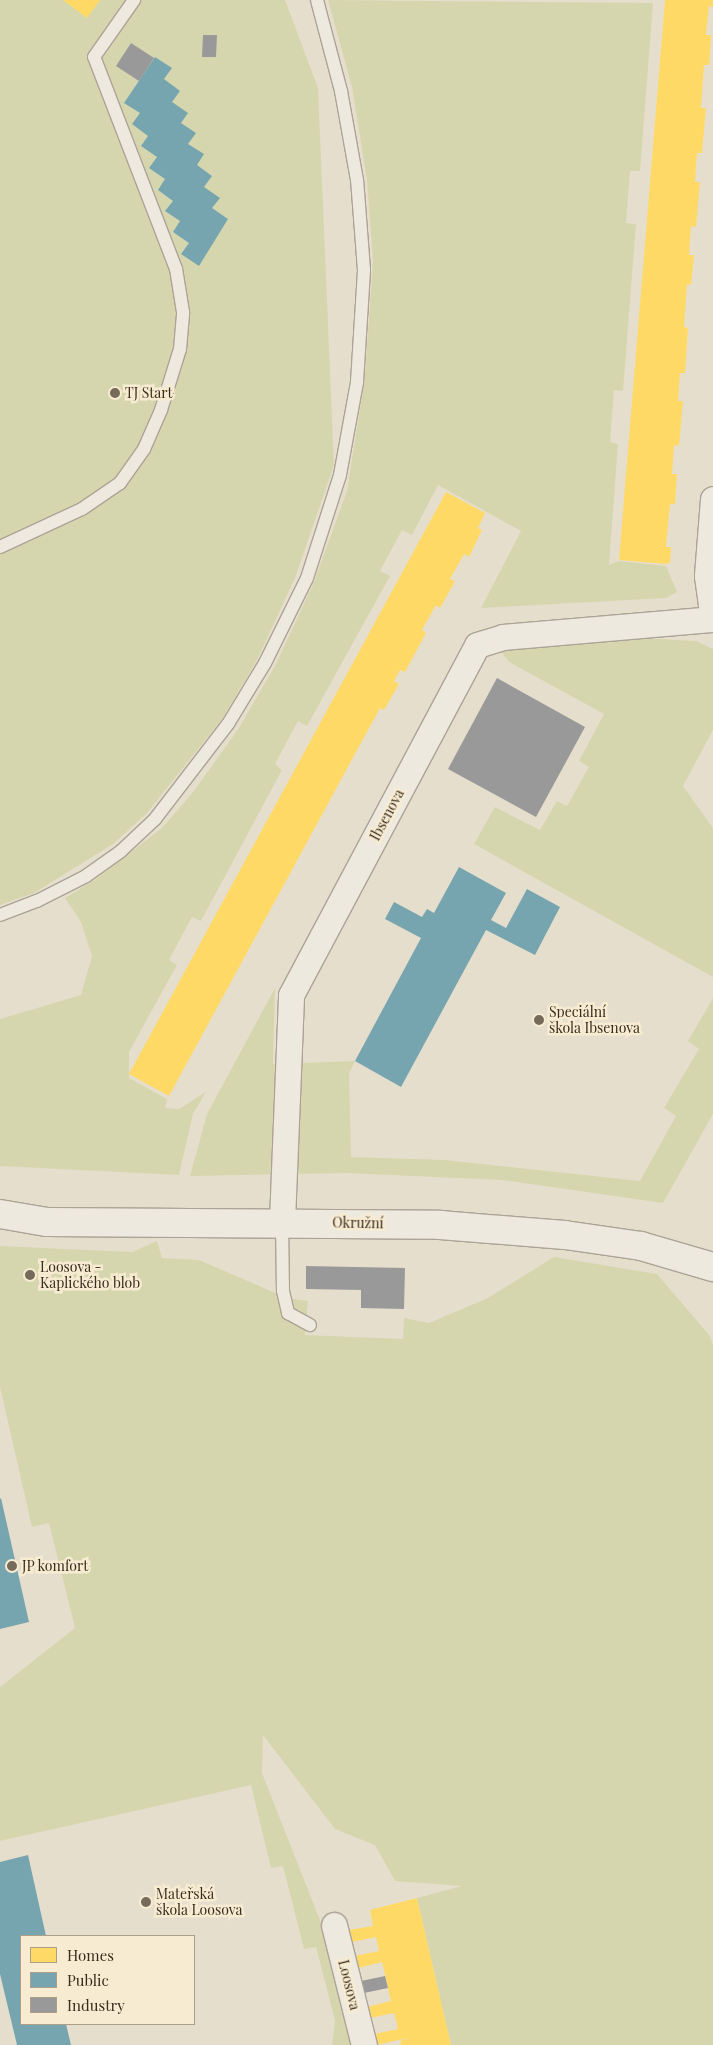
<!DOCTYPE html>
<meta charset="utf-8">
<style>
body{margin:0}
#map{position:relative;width:713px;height:2045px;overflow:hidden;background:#e6decc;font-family:"Playfair Display",serif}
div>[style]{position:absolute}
.green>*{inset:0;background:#d6d6ae}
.homes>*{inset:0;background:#ffd966}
.public>*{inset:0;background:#76a5af}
.industry>*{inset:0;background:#999}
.roads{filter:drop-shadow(1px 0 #aba396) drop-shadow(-1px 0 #aba396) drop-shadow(0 1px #aba396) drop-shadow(0 -1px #aba396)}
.lane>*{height:12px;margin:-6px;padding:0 6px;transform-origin:6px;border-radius:6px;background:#eee9df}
.street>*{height:25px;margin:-12.5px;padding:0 12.5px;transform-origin:12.5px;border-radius:12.5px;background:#eee9df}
.secondary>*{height:28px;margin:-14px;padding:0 14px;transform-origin:14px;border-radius:14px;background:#eee9df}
.dots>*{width:14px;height:14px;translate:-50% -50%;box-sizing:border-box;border:2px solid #f7ecd2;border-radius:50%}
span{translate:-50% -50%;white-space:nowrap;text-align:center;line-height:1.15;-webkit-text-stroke:5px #f7ecd2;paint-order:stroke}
.poi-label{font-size:14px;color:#3a2b1d}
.left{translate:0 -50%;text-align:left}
.street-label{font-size:14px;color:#3a2b1d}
.legend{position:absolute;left:20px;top:1935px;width:175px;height:90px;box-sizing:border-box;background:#f7ecd2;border:1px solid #ab9f8a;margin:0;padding:6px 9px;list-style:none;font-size:15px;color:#3a2b1d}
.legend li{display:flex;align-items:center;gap:10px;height:25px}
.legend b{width:25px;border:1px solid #ab9f8a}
</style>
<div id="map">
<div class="green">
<i style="clip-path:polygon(0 0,285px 0,318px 88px,334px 465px,295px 578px,257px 660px,222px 719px,147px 813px,113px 844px,34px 893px,0 905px)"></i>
<i style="clip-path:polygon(328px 0,653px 3px,640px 171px,630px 171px,626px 223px,636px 224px,623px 391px,614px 390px,610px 442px,618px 444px,609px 565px,619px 561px,666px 566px,677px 592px,666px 598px,481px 608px,521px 531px,438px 485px,412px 535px,402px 530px,380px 571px,390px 576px,307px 726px,298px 721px,275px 764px,282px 770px,201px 921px,192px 917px,169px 960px,177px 965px,129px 1052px,129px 1078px,167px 1099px,165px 1108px,179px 1109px,206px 1092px,193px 1114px,179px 1175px,0 1166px,0 1019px,81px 995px,92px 956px,81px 922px,65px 898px,96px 879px,162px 828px,194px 791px,239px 728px,276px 664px,314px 582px,347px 491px,365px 376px,373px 261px,367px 180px,352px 87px)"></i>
<i style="clip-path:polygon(642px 638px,696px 641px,713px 649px,713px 730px,683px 786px,713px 828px,713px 977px,474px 844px,495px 807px,540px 830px,557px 801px,567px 806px,589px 767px,579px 761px,604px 714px,509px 662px,500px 650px)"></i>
<i style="clip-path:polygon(275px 988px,273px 1064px,355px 1061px,349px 1074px,351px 1157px,445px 1160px,640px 1181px,676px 1116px,664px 1108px,699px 1049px,688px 1041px,713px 998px,713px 1114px,663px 1203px,502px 1180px,346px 1173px,190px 1176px,207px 1114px)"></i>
<i style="clip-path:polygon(157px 1241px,162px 1258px,199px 1260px,287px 1298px,308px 1301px,305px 1335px,403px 1339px,404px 1318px,429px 1323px,488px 1298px,554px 1257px,657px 1274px,710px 1336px,713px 1345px,713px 2045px,451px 2045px,417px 1898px,462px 1886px,395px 1881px,375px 1845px,335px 1829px,263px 1735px,262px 1773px,329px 1943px,352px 2045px,332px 2045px,335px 2021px,316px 1947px,304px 1949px,283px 1866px,271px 1868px,251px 1785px,0 1841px,0 1687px,75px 1628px,49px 1523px,32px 1527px,0 1387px,0 1246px,132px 1252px)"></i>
</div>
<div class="homes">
<i style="clip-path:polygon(63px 0,100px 0,87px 18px)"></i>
<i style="clip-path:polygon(665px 0,713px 0,713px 7px,709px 6px,706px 35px,711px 35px,709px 65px,704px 65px,701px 108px,706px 108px,702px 153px,697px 153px,695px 182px,700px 182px,696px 227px,691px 226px,689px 255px,694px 255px,691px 285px,687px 284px,684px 327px,688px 328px,685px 373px,680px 373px,678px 401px,683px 401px,679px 446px,674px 445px,672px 474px,677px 474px,675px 504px,670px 504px,666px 547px,671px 547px,670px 563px,666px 564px,619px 560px)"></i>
<i style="clip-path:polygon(446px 492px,485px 513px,478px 528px,482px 530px,469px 557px,464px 554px,450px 579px,455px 581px,440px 608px,436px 605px,422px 630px,426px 633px,405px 672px,400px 670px,394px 681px,399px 684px,384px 710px,380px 708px,169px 1096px,129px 1074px)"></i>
<i style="clip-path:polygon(417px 1898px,451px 2045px,401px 2045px,400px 2041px,408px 2038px,376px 2045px,374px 2034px,398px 2029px,394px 2013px,370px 2018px,367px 2007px,391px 2001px,382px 1962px,358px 1968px,355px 1956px,379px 1951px,376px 1937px,352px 1942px,349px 1930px,373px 1926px,370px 1910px)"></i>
</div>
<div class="public">
<i style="clip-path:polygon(155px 57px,172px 68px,164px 79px,180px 91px,172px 102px,188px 113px,181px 123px,196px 133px,188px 144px,204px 154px,197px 165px,212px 176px,204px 187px,220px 198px,212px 208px,228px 219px,199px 266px,181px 254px,189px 243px,173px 232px,180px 221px,165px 211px,173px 201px,158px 190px,165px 179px,149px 168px,157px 157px,141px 146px,148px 136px,132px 124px,140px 113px,124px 103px)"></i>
<i style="clip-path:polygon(459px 867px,506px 893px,491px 920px,506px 928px,527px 889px,560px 907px,535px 955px,486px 930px,401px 1087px,355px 1061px,421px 938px,385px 919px,394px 902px,422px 917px,427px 909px,434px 913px)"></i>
<i style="clip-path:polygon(1px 1498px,29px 1622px,0 1629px,0 1499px)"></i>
<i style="clip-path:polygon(28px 1855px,46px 1936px,21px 1936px,21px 2024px,66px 2024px,71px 2045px,17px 2045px,0 1974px,0 1862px)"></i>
</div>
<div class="industry">
<i style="clip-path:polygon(203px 35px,217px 35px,216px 57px,202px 57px)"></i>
<i style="clip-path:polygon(131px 43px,154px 58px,139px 81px,116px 66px)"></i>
<i style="clip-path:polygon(497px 678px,585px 727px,536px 817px,448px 769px)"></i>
<i style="clip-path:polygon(306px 1266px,405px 1268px,404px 1309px,361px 1308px,361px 1290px,306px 1289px)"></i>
<i style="clip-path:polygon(385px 1976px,388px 1988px,364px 1993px,361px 1981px)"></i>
</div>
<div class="roads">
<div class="lane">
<i style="left:0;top:547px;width:90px;rotate:-24.9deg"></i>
<i style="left:82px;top:509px;width:46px;rotate:-34.4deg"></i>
<i style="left:120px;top:483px;width:42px;rotate:-54.8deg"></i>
<i style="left:144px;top:449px;width:43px;rotate:-66.4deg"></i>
<i style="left:161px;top:410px;width:64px;rotate:-72.7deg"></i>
<i style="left:180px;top:349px;width:37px;rotate:-85deg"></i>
<i style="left:183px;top:312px;width:44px;rotate:-99.2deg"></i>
<i style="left:176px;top:269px;width:227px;rotate:-111.1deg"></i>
<i style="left:94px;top:57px;width:70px;rotate:-54.9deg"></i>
<i style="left:0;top:915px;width:40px;rotate:-21deg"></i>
<i style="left:37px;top:901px;width:55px;rotate:-27deg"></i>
<i style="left:86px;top:876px;width:43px;rotate:-35.5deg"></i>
<i style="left:121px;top:851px;width:47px;rotate:-43.3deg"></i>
<i style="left:155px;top:819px;width:120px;rotate:-52.5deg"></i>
<i style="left:228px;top:724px;width:71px;rotate:-58.8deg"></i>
<i style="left:265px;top:663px;width:95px;rotate:-63.7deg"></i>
<i style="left:307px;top:578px;width:108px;rotate:-72.2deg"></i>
<i style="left:340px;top:475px;width:95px;rotate:-79.6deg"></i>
<i style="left:357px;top:382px;width:112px;rotate:-86.4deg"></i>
<i style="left:364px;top:270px;width:90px;rotate:-94.4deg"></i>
<i style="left:357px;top:180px;width:90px;rotate:-100.2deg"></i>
<i style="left:341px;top:91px;width:94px;rotate:-104.8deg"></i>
<i style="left:282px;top:1221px;width:70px;rotate:89.2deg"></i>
<i style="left:283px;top:1291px;width:23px;rotate:77deg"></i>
<i style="left:288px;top:1313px;width:25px;rotate:29deg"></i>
</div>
<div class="street">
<i style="left:713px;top:499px;width:77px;rotate:94.5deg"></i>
<i style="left:707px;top:576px;width:43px;rotate:82.1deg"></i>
<i style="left:282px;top:1221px;width:226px;rotate:-87.7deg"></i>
<i style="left:291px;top:995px;width:396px;rotate:-62deg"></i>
<i style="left:477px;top:645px;width:27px;rotate:-17deg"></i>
<i style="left:503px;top:637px;width:211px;rotate:-4.9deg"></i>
<i style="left:334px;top:1925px;width:124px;rotate:76deg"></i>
</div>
<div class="secondary">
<i style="left:0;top:1214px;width:48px;rotate:9.7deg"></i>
<i style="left:47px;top:1222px;width:393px;rotate:0.4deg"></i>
<i style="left:440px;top:1225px;width:125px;rotate:4.6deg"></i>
<i style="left:565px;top:1235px;width:77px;rotate:8.2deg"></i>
<i style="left:641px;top:1246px;width:75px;rotate:16.3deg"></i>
</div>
</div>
<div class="dots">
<i style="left:115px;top:393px;background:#766a5a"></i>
<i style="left:539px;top:1020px;background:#766a5a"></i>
<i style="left:30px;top:1275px;background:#766a5a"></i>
<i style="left:12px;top:1566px;background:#766a5a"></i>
<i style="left:146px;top:1902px;background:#766a5a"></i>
</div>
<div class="poi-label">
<span class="left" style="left:125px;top:393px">TJ Start</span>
<span class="left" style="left:549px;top:1020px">Speciální<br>škola Ibsenova</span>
<span class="left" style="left:40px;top:1275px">Loosova -<br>Kaplického blob</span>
<span class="left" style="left:22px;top:1566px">JP komfort</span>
<span class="left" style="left:156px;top:1902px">Mateřská<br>škola Loosova</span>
</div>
<div class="street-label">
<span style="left:387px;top:815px;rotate:-62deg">Ibsenova</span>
<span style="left:358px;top:1223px;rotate:1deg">Okružní</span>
<span style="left:349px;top:1985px;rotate:76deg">Loosova</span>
</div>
<ul class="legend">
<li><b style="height:14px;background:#ffd966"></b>Homes</li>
<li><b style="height:14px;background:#76a5af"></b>Public</li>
<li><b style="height:14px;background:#999"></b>Industry</li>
</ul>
</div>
